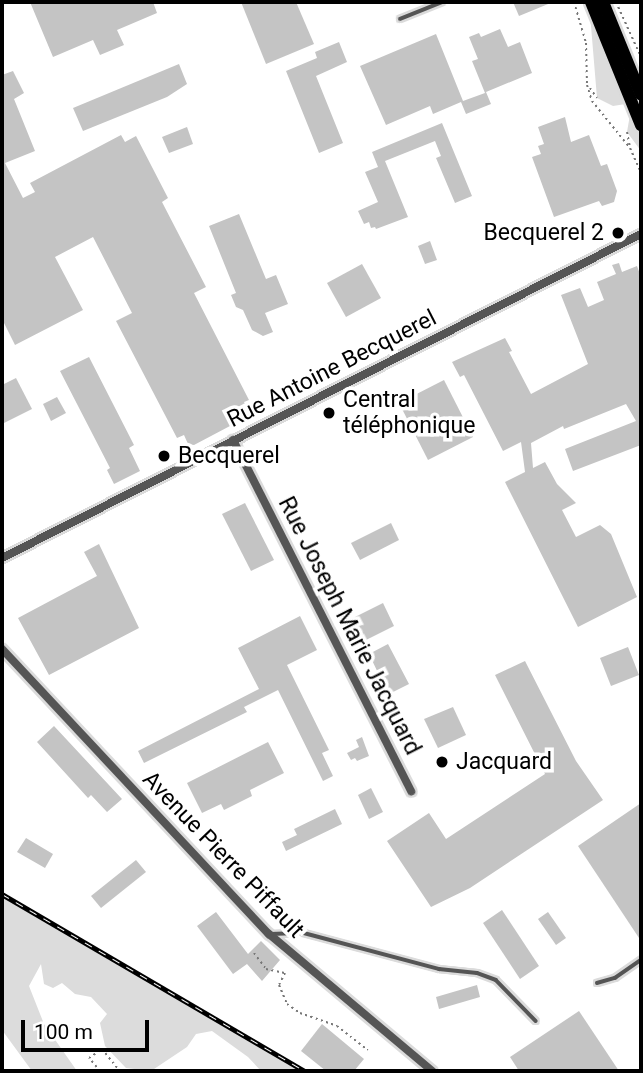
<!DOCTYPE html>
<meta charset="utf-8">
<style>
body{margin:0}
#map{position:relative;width:643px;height:1073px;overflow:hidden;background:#fff;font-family:Roboto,sans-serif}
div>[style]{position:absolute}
.green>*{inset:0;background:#dcdcdc}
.building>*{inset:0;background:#c4c4c4}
.path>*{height:2px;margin-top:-1px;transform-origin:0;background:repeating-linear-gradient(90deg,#777 0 2px,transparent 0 5.5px)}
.roads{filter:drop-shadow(2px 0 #dbdbdb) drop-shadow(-2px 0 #dbdbdb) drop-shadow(0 2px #dbdbdb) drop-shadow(0 -2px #dbdbdb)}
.lane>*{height:3.5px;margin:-1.75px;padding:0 1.75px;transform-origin:1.75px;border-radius:1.75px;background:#555}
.street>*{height:8px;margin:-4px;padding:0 4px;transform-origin:4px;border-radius:4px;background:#555}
.primary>*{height:12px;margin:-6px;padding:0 6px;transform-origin:6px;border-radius:6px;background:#000}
.rail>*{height:5px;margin-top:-2.5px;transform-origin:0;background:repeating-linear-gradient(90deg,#fff 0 8px,#000 0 16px);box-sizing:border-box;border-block:2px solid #000}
.dots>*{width:19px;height:19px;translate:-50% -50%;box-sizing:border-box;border:4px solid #fff;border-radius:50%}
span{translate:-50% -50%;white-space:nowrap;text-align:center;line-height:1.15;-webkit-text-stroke:7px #fff;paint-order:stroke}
.poi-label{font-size:23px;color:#000}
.right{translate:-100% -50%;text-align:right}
.left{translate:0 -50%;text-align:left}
.street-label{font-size:23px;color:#000}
.frame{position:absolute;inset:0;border:4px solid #000;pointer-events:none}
.scale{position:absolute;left:21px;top:1020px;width:128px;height:32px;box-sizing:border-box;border:4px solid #000;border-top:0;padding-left:9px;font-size:21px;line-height:24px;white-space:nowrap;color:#000;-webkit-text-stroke:5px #fff;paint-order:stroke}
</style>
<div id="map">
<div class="green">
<i style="clip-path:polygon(589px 2px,591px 2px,641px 125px,641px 151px,627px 132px,632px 103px,613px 106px,597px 98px)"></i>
<i style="clip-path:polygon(2px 894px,228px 1025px,305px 1071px,261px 1071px,248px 1057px,212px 1031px,196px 1034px,187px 1047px,151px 1071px,126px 1068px,105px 1046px,100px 1023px,107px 1014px,91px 997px,75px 994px,62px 983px,53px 988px,44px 984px,41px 964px,29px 986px,44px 1024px,77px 1071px,32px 1071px,2px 1030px)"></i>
</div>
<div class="building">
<i style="clip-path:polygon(30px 2px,153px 2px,157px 13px,117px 30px,124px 45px,100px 55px,93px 40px,53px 57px)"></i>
<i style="clip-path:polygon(241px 2px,296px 2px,314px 44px,266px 64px)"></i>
<i style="clip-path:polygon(513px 2px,553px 2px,519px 16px)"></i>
<i style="clip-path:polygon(500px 29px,508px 47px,520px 42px,532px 73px,486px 92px,491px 104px,466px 114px,461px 102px,433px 114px,430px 106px,386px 125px,360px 66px,436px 34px,463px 101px,485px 93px,472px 61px,478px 59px,469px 37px,479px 33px,481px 37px)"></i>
<i style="clip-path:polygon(339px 42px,347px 62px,316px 76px,343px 143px,319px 153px,286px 71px,317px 58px,315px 52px)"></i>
<i style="clip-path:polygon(179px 64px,187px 84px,167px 97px,83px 131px,73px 108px)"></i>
<i style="clip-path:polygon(13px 71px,24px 93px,14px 99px,35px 151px,5px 163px,23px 198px,35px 192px,30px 183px,121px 135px,125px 142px,136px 136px,168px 198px,162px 202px,206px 287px,194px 293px,249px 400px,244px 402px,249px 412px,247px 417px,194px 445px,188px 444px,184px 435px,177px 438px,116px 321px,132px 313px,93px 237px,55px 257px,83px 310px,15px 345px,2px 319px,2px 75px)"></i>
<i style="clip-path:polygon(565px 117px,571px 142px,589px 135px,601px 166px,607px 164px,617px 191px,614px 202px,602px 206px,599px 201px,554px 217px,532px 157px,541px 154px,538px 146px,544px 144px,538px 127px)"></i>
<i style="clip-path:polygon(442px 123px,472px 196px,455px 203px,436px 158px,441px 156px,435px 141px,385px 161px,408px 217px,376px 229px,375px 227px,371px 228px,369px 222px,364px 224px,358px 211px,378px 202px,365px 172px,378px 167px,372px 152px)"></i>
<i style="clip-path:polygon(187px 127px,193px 144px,169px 153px,162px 137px)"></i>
<i style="clip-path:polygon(239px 214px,266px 279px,276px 275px,288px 304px,265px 313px,273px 332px,263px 336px,252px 330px,243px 310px,236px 307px,231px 295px,236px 293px,209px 226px)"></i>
<i style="clip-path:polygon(430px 241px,437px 260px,425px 264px,418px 246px)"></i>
<i style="clip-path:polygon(619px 263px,622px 272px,637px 266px,641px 277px,641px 445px,573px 471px,565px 449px,636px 421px,626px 404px,564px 429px,563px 426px,531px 443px,533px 468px,545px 462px,557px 484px,576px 503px,562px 510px,576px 537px,600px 525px,611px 534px,637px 597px,578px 627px,505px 482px,525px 472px,521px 442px,503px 451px,464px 375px,460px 377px,452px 362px,505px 338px,512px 351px,509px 352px,531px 394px,588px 364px,561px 295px,580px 288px,588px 307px,604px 300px,597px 282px,616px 274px,612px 265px)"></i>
<i style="clip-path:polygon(362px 264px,381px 298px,346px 317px,327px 283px)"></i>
<i style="clip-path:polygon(89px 357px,134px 445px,129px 448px,140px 471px,114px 484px,107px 470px,110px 468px,60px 371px)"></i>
<i style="clip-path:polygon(16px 378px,32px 409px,2px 424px,2px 385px)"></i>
<i style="clip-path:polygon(444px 380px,473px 437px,428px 460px,399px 403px)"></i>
<i style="clip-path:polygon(57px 397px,66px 413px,51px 421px,43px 404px)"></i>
<i style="clip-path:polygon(245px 503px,274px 560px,251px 571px,222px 514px)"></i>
<i style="clip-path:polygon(391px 523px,399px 540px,360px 560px,351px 543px)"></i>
<i style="clip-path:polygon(99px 544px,139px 628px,49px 675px,18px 618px,97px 576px,84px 552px)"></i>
<i style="clip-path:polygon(383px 603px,394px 626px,362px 642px,351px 619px)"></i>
<i style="clip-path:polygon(300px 616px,317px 650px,287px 665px,329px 750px,322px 753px,333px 776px,323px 781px,278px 690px,244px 707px,247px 712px,144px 763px,138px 751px,259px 689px,238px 648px)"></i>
<i style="clip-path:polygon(388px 644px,409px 684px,381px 698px,372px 681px,380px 677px,369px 654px)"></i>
<i style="clip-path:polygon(628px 647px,639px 675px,611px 686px,600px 658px)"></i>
<i style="clip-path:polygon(525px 661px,576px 761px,603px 800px,470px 888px,431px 907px,387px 841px,429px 813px,446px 839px,545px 774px,495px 675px)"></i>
<i style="clip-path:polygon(453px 707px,466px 735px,438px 748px,424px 719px)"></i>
<i style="clip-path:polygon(54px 726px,122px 799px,107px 812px,91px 795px,88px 798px,37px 742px)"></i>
<i style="clip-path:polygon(362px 737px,369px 756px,357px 761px,355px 758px,351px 760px,347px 753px,359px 747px,356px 740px)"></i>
<i style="clip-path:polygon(268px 742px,284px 773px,250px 790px,252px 796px,224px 810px,221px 804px,202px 813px,187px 783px)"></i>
<i style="clip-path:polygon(371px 788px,383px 812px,369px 819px,358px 795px)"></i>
<i style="clip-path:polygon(641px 803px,641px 941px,578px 846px)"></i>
<i style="clip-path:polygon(335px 809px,342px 824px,286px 851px,282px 842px,297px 835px,294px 829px)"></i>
<i style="clip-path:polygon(26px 838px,53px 854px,45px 868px,17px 852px)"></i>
<i style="clip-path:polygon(136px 860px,146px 872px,101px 908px,91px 896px)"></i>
<i style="clip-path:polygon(502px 910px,539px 966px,520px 979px,483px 923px)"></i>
<i style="clip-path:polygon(216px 912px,248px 954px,261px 941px,280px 960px,262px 981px,247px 964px,233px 974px,197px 926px)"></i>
<i style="clip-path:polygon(548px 912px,566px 938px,556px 945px,538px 919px)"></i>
<i style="clip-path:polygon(477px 985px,480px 997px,439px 1009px,436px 997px)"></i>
<i style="clip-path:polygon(579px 1011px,619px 1071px,519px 1071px,510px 1057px)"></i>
<i style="clip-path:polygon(322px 1024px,364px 1059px,354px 1071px,326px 1071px,301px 1051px)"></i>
</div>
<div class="path">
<i style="left:574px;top:2px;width:43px;rotate:73.7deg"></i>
<i style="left:586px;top:43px;width:42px;rotate:88.6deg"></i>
<i style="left:587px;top:85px;width:17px;rotate:73deg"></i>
<i style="left:592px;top:101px;width:60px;rotate:51deg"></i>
<i style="left:630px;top:148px;width:27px;rotate:66deg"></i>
<i style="left:616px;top:2px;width:60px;rotate:65.6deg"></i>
<i style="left:590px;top:88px;width:12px;rotate:55deg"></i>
<i style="left:627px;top:132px;width:15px;rotate:79deg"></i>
<i style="left:254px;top:953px;width:20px;rotate:53deg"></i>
<i style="left:266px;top:969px;width:19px;rotate:12deg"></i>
<i style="left:285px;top:973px;width:13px;rotate:117deg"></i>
<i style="left:279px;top:985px;width:21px;rotate:67deg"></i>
<i style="left:287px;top:1004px;width:16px;rotate:35deg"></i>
<i style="left:300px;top:1013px;width:39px;rotate:19deg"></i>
<i style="left:337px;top:1026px;width:39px;rotate:38deg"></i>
<i style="left:100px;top:1071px;width:17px;rotate:-130deg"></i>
<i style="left:89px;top:1058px;width:16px;rotate:-35deg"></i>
<i style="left:102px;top:1049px;width:28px;rotate:51deg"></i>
</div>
<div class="roads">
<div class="lane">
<i style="left:400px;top:19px;width:45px;rotate:-22deg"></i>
<i style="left:271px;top:934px;width:33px;rotate:-2deg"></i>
<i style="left:304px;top:933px;width:140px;rotate:14.9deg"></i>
<i style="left:439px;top:969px;width:38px;rotate:6deg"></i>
<i style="left:477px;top:973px;width:20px;rotate:20deg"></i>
<i style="left:496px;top:980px;width:57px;rotate:45.7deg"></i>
<i style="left:597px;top:983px;width:19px;rotate:-16deg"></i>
<i style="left:615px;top:978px;width:32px;rotate:-35deg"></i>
</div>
<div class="street">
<i style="left:233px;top:440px;width:394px;rotate:63.1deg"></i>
<i style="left:2px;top:558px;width:716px;rotate:-26.89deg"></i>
<i style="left:2px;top:649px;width:391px;rotate:46.9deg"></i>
<i style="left:269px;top:934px;width:213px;rotate:40deg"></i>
</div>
<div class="primary">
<i style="left:591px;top:2px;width:133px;rotate:67.9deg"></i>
<i style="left:603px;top:2px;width:100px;rotate:67.8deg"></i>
</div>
</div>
<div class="rail">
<i style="left:2px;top:894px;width:351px;rotate:30.3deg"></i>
</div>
<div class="dots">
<i style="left:618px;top:233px;background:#000"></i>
<i style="left:329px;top:413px;background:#000"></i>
<i style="left:164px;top:456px;background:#000"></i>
<i style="left:442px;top:762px;background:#000"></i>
</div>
<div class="poi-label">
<span class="right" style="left:604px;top:233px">Becquerel 2</span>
<span class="left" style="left:343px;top:413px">Central<br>téléphonique</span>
<span class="left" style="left:178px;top:456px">Becquerel</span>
<span class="left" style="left:456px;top:762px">Jacquard</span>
</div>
<div class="street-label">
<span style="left:332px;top:369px;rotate:-27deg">Rue Antoine Becquerel</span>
<span style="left:349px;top:626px;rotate:63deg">Rue Joseph Marie Jacquard</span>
<span style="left:223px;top:855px;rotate:46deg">Avenue Pierre Piffault</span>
</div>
<div class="frame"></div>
<div class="scale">100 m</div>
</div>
